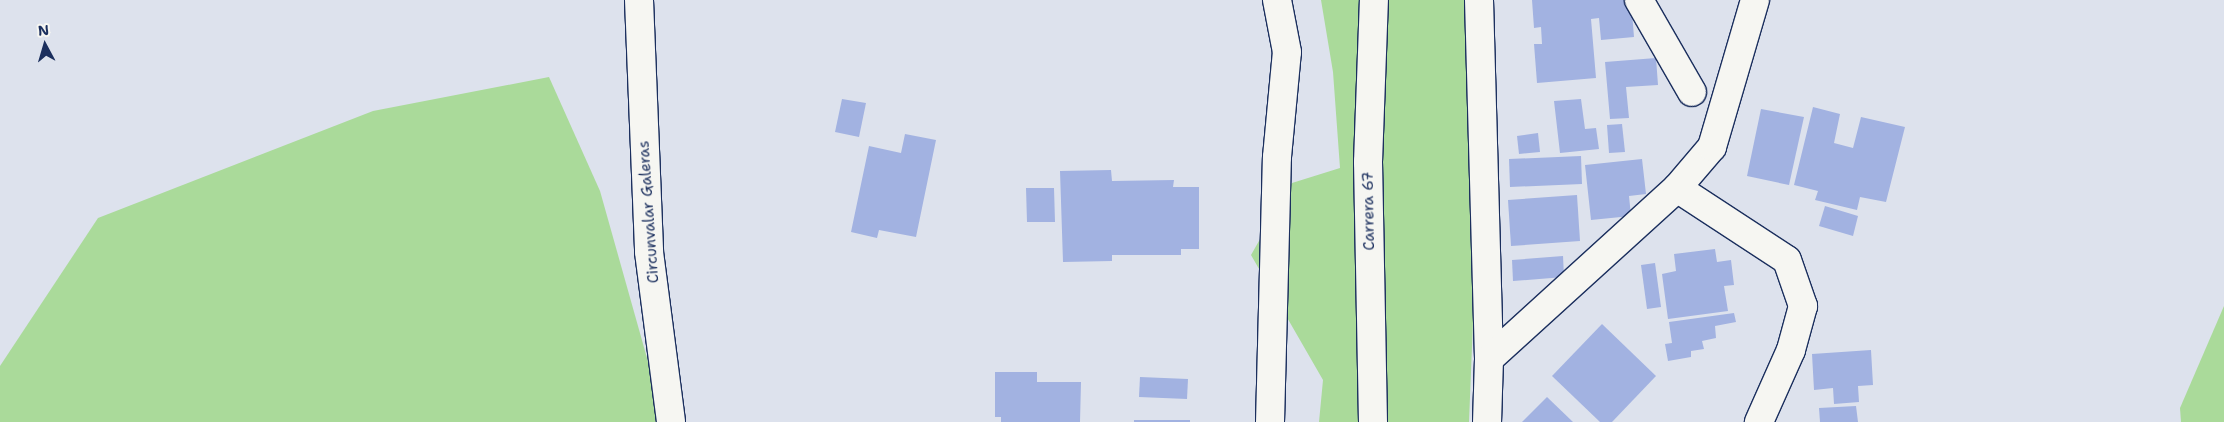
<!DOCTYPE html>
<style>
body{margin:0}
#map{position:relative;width:2224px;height:422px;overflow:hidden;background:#dde2ed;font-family:"Shantell Sans",sans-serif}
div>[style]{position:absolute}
.green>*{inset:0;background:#aada9a}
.building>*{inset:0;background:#a2b2e1}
.roads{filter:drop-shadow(1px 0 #1b2f5e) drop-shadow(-1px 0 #1b2f5e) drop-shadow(0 1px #1b2f5e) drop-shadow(0 -1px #1b2f5e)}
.minor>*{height:28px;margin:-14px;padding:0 14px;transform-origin:14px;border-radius:14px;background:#f6f6f2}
.secondary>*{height:28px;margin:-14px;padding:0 14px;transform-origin:14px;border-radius:14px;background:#f6f6f2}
span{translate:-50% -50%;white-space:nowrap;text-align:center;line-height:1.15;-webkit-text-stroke:4px #f6f6f2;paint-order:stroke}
.street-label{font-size:15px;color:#1b2f5e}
.north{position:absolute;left:20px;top:20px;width:50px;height:50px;-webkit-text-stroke:4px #f6f6f2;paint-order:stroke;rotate:354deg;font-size:14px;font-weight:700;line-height:20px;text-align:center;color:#1b2f5e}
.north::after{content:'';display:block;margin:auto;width:18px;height:22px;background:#1b2f5e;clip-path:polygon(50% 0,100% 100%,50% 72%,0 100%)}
</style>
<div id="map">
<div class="green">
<i style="clip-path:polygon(1321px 0,1472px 0,1483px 72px,1469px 422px,1319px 422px,1323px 380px,1251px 255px,1292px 183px,1340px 168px,1333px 72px)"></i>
<i style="clip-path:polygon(549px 77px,600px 191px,665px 422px,0 422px,0 366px,98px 218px,373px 111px)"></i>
<i style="clip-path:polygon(2224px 306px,2224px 422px,2181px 422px,2180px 408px)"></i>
</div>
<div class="building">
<i style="clip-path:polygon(1532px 0,1631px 0,1634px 37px,1601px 40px,1599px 18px,1591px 19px,1596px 78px,1537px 83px,1534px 44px,1542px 44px,1541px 27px,1534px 28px)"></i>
<i style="clip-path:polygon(1656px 58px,1658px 85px,1626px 87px,1629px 118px,1610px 119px,1605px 62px)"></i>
<i style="clip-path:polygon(842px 99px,866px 103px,859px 137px,835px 132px)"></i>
<i style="clip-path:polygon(1581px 99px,1585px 129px,1596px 128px,1599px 149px,1560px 153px,1554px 101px)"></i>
<i style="clip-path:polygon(1813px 107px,1840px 114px,1834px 143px,1853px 148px,1861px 117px,1905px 127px,1886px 202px,1860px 197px,1857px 210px,1815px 200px,1818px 191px,1794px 185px)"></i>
<i style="clip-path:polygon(1761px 109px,1804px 117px,1789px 185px,1747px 176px)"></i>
<i style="clip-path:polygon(1622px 124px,1625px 152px,1609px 153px,1607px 125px)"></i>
<i style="clip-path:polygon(1538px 133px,1540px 152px,1519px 154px,1517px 136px)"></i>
<i style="clip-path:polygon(905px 134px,936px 140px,916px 237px,879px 230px,877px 238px,851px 232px,869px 146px,901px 153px)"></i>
<i style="clip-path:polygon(1581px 156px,1582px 184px,1510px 187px,1509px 159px)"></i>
<i style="clip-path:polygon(1642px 159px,1646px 194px,1629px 196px,1631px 216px,1591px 220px,1585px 165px)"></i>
<i style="clip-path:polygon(1111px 170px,1112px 181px,1174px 180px,1173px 187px,1199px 187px,1199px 249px,1181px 249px,1181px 255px,1112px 255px,1112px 261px,1063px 262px,1060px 171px)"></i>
<i style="clip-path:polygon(1026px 188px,1054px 188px,1055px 222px,1027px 222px)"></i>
<i style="clip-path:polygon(1577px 195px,1580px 241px,1511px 246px,1508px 200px)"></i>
<i style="clip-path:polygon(1825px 206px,1858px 216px,1853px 236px,1819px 226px)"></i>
<i style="clip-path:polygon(1715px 249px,1717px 262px,1731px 260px,1734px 285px,1724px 286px,1728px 311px,1668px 319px,1662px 274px,1676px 271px,1674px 254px)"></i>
<i style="clip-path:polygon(1563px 256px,1564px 277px,1513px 281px,1512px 260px)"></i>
<i style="clip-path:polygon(1655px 263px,1661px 307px,1647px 309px,1641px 265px)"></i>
<i style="clip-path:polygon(1734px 313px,1736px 322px,1715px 326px,1716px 338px,1702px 341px,1704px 349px,1691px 351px,1691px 357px,1668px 361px,1665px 344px,1672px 343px,1669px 322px)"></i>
<i style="clip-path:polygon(1602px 324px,1656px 376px,1612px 422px,1600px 422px,1552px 376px)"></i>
<i style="clip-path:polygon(1871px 350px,1873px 385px,1858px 386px,1859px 402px,1834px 404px,1833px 388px,1814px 390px,1812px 354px)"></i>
<i style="clip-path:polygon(995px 372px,1037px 372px,1037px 382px,1081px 382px,1080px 422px,1001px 422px,1001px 417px,995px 417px)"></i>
<i style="clip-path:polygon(1140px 377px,1188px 379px,1187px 399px,1139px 397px)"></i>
<i style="clip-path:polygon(1547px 397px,1573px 422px,1522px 422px)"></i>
<i style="clip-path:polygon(1856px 406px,1858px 422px,1820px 422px,1819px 408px)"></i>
<i style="clip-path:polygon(1134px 420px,1190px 420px,1190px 422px,1134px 422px)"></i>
</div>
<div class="roads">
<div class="minor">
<i style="left:1479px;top:0;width:359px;rotate:88.4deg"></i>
<i style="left:1489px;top:359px;width:63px;rotate:91.8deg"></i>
<i style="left:1639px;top:0;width:106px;rotate:60.1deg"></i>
<i style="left:1677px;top:188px;width:131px;rotate:33.2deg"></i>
<i style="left:1787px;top:260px;width:49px;rotate:70.8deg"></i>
<i style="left:1803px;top:306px;width:46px;rotate:105.3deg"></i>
<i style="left:1791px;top:350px;width:79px;rotate:114deg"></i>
<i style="left:1489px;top:359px;width:254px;rotate:-42.3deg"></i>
<i style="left:1677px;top:188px;width:54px;rotate:-49.5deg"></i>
<i style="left:1712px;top:147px;width:153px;rotate:-73.7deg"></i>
<i style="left:1270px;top:422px;width:265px;rotate:-88.5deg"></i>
<i style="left:1277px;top:157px;width:105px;rotate:-84.6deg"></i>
<i style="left:1287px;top:52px;width:53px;rotate:-100.9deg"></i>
<i style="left:1373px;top:422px;width:260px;rotate:-91.1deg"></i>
<i style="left:1368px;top:162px;width:162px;rotate:-87.9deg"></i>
</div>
<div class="secondary">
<i style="left:639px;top:0;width:252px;rotate:87.7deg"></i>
<i style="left:649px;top:252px;width:171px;rotate:82.6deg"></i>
</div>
</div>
<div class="street-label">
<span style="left:1369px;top:211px;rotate:-91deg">Carrera 67</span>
<span style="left:649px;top:212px;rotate:-94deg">Circunvalar Galeras</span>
</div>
<div class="north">N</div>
</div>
